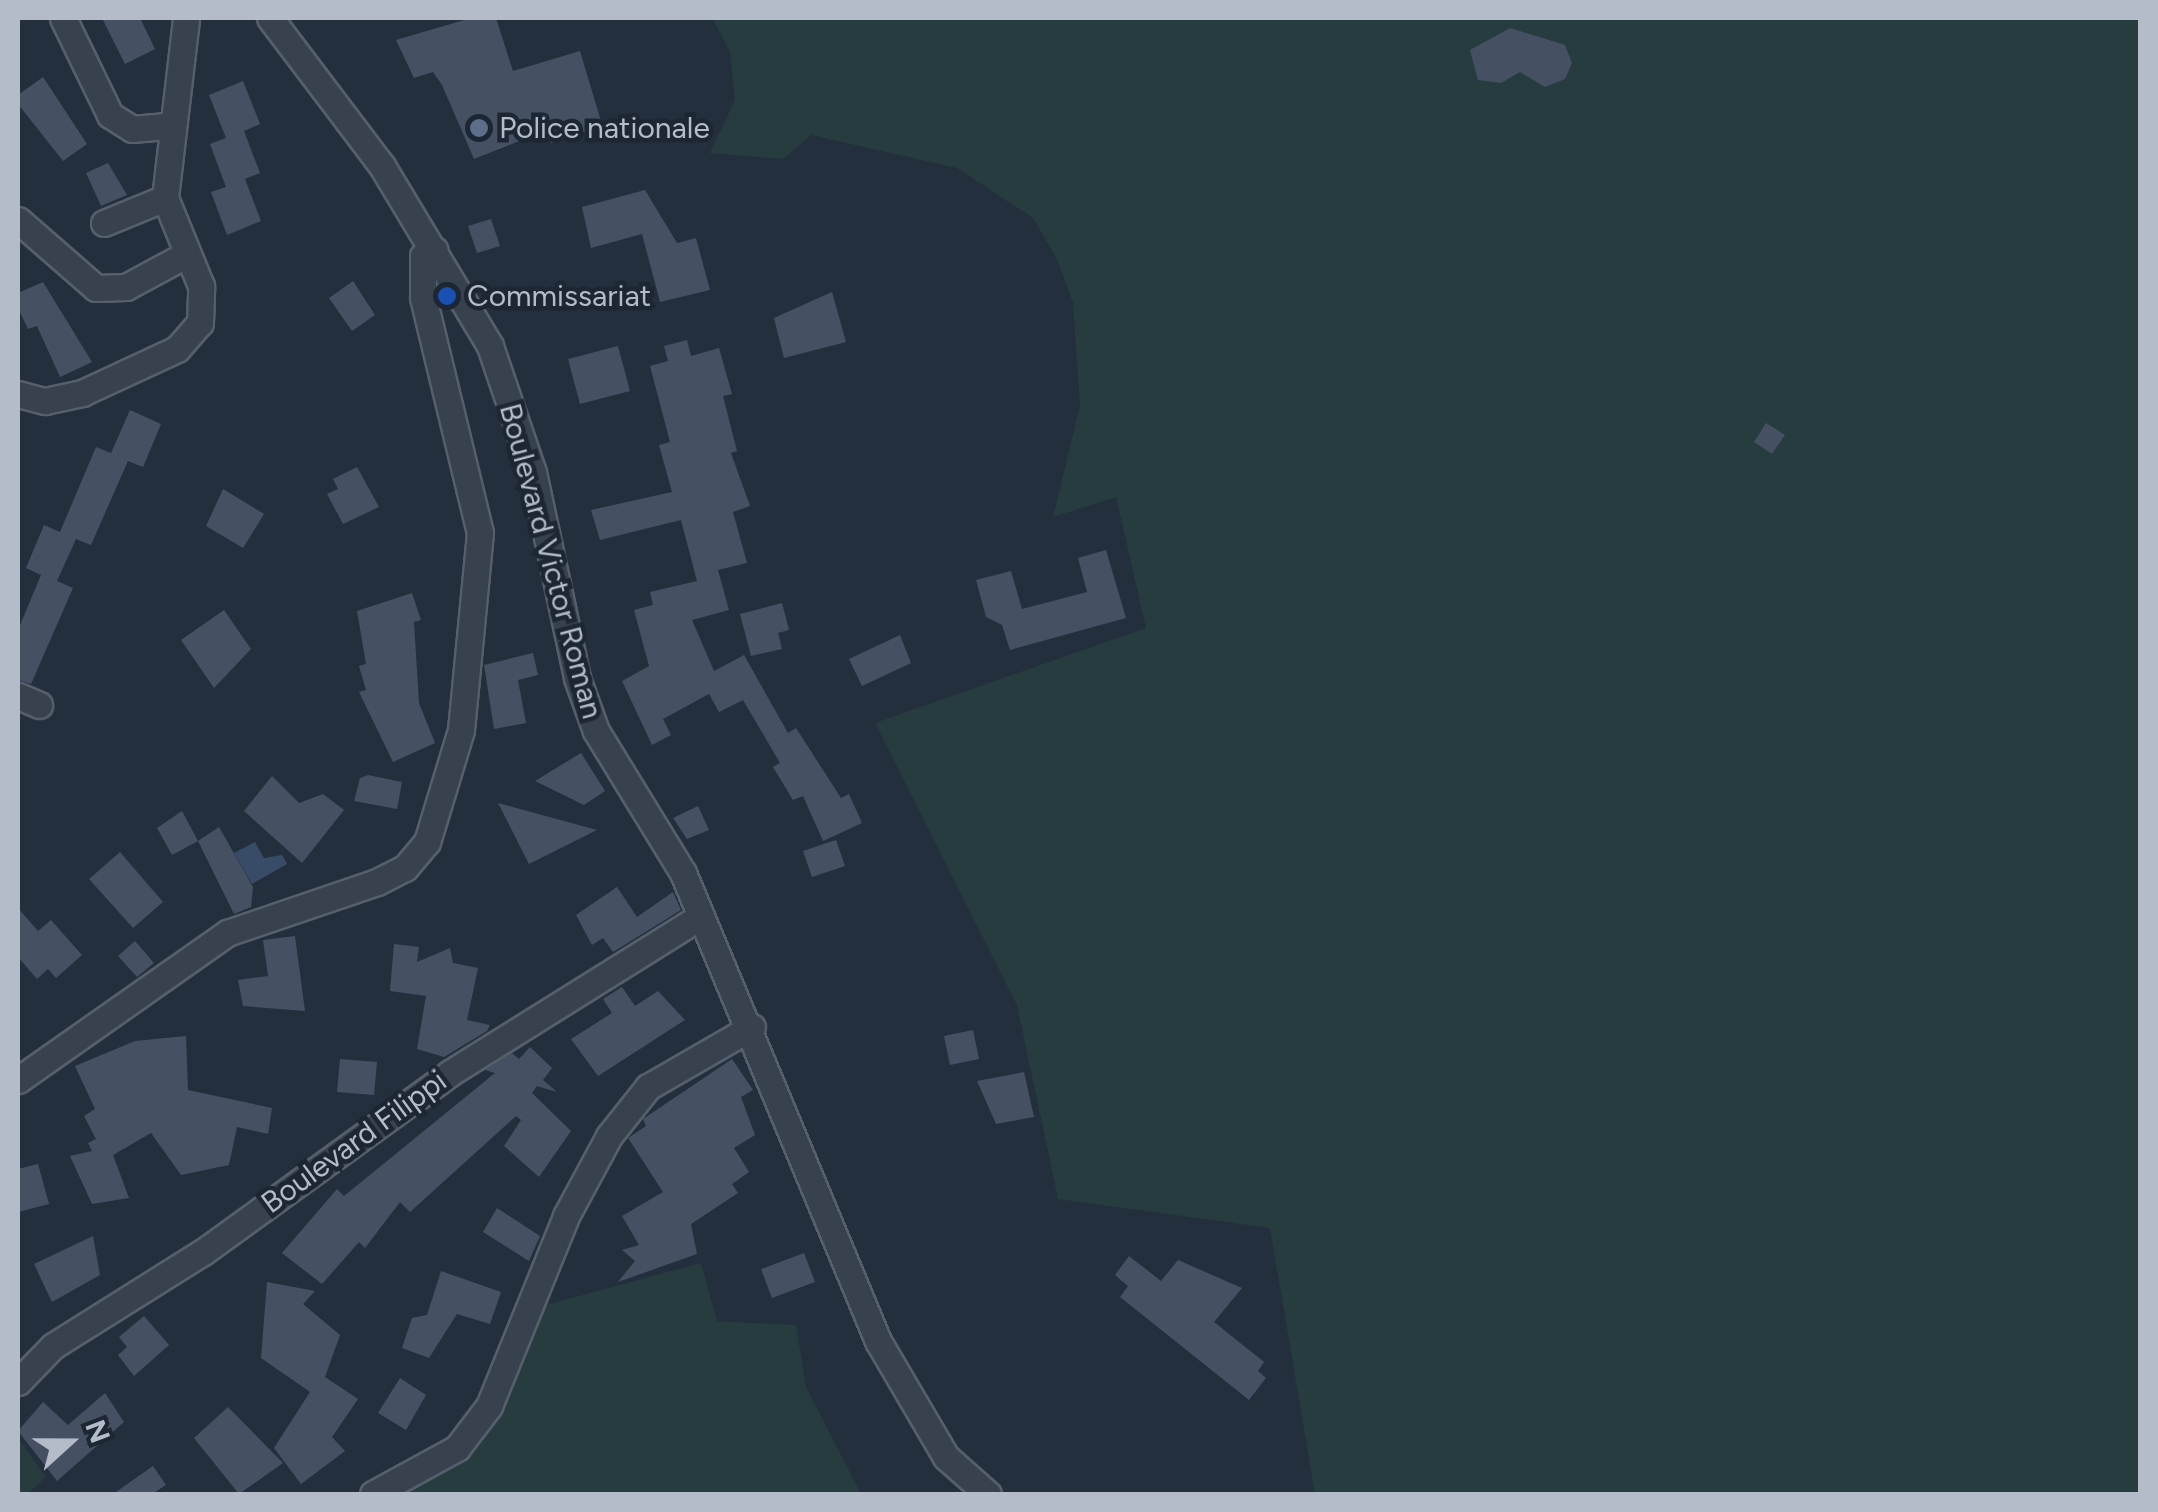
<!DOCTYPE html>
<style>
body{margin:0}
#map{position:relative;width:2158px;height:1512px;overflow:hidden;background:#242f3e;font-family:Figtree,sans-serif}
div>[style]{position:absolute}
.green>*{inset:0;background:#263c3f}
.water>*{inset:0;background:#394c67}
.building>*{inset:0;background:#455162}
.roads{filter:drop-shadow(2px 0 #565f6c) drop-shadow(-2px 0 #565f6c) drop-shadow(0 2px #565f6c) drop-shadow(0 -2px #565f6c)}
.street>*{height:25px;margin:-12.5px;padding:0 12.5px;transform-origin:12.5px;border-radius:12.5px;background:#38414e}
.dots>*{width:28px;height:28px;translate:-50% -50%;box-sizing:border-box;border:5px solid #1d2633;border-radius:50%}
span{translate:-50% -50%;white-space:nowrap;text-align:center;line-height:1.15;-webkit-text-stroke:9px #1d2633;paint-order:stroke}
.poi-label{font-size:30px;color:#b4bcc9}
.left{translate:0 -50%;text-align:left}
.street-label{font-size:30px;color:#b4bcc9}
.frame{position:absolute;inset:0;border:20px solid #b4bcc9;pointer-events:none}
.north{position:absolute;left:20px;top:1392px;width:100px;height:100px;-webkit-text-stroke:8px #1d2633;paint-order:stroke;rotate:69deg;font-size:28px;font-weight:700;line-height:40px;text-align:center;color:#b4bcc9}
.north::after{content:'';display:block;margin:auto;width:35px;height:45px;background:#b4bcc9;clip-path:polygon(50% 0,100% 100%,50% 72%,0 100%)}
</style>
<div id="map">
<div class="green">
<i style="clip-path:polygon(712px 18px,2140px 18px,2140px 1494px,1315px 1494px,1270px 1228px,1058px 1199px,1017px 1005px,875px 723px,1146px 628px,1116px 497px,1053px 517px,1080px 406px,1073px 303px,1057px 259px,1033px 218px,957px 168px,811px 135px,783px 159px,710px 153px,735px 100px,730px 52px)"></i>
<i style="clip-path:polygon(701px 1263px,717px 1321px,796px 1325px,806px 1387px,861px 1494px,394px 1494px,458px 1459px,546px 1305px)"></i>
<i style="clip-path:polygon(18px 1438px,46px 1477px,27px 1494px,18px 1494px)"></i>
</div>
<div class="water">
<i style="clip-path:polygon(255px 842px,264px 858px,282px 855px,287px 864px,252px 884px,234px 853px)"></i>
</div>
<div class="building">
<i style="clip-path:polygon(102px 18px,140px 18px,155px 49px,125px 64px)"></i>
<i style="clip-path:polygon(471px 18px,496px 18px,513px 71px,580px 51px,603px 128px,551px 143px,547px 130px,474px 159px,442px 85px,433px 72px,414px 78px,396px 40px)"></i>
<i style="clip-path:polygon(1510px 28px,1565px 45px,1572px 63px,1565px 79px,1545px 87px,1520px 72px,1501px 83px,1478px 80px,1470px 50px)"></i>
<i style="clip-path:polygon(43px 77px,87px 144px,63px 161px,18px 104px,18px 95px)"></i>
<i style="clip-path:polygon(243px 81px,260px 124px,244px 131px,260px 173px,230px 185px,245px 179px,261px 221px,227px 235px,211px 192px,226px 187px,210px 144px,226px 138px,209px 95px)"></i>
<i style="clip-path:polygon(108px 163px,127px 195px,101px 206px,86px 173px)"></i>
<i style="clip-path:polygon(645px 190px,677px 243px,696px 238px,710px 290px,660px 302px,642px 234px,591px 248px,582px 207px)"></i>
<i style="clip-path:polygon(491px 219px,500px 246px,477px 253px,468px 226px)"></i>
<i style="clip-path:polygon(353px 281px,375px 315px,352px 331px,329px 298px)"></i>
<i style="clip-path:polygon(43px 282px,92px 362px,60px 377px,37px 326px,28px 329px,18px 308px,18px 293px)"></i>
<i style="clip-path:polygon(832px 292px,846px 342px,784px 358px,774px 318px)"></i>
<i style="clip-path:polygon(687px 340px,691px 356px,719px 348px,732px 394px,723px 396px,737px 451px,731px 453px,750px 506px,733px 512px,747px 563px,718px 570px,729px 610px,692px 620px,714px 671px,744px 655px,788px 733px,796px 728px,841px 798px,849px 794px,862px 823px,823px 841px,803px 796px,793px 800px,773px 767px,780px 763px,743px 700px,719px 712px,709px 694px,663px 719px,671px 735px,652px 745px,622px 681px,649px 666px,634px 610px,653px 605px,650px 592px,697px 581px,681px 520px,600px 540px,591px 510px,672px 492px,659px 445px,670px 442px,650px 366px,668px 361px,664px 346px)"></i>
<i style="clip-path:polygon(618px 346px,630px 391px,580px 404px,568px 359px)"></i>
<i style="clip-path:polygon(130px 410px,161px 424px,143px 467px,118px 457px,128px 461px,91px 545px,76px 539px,57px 581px,73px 588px,31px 684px,18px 680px,18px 630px,41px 575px,26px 568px,44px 525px,60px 532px,96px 447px,111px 453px)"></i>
<i style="clip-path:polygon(1766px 423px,1785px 435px,1772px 454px,1754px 442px)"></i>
<i style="clip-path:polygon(357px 467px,379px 507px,343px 524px,327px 494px,338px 489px,333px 479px)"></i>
<i style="clip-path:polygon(223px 489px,264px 514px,243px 548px,206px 526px)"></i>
<i style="clip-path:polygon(1106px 550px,1126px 618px,1010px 650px,1002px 625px,986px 617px,976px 580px,1011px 571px,1022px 609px,1087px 592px,1078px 558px)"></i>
<i style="clip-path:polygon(412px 593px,421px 620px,414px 622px,419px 703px,435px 743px,393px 762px,359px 692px,366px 690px,359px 666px,366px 664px,357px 611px)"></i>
<i style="clip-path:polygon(782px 603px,789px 630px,778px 633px,782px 649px,751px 656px,740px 614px)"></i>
<i style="clip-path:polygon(224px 610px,251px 649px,214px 688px,181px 640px)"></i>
<i style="clip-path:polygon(900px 635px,911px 663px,862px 686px,849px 659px)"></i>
<i style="clip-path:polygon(533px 653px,538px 675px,518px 680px,526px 723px,494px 729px,484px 665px)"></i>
<i style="clip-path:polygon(581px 753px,605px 791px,584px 805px,535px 781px)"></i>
<i style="clip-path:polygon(368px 775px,402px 782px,397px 809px,354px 801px,360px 778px)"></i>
<i style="clip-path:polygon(272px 776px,299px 803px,323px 794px,344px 810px,302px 863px,244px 811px)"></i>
<i style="clip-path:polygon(498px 803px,597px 830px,529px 864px)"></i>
<i style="clip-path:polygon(698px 806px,709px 830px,687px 839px,673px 818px)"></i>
<i style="clip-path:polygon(182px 811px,198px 841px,172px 855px,157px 828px)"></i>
<i style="clip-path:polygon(219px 827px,253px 887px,251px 907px,234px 914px,198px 841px)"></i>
<i style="clip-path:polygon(836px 840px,845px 866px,812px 877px,803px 851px)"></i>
<i style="clip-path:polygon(120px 852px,163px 902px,133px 928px,89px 879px)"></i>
<i style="clip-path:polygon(617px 887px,637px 917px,673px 892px,681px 910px,613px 952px,603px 938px,592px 945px,576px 915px)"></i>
<i style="clip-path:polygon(18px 908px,38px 931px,51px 920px,82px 955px,56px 978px,48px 969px,37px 979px,18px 957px)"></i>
<i style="clip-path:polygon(295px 936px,305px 1011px,243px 1006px,238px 980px,268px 976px,263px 940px)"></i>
<i style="clip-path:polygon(135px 941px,154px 963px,137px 977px,118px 956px)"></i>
<i style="clip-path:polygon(394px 944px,419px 947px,417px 962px,450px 948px,453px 963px,478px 968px,467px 1020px,490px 1025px,487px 1031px,444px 1057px,417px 1049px,426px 996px,390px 991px)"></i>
<i style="clip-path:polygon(622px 987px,635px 1006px,658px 991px,685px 1020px,598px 1076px,571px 1039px,612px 1013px,603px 999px)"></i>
<i style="clip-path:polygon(973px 1030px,979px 1059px,950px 1065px,944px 1036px)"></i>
<i style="clip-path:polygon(186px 1036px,188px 1090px,272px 1108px,268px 1134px,237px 1127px,229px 1165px,181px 1175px,151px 1133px,113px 1155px,129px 1198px,92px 1204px,70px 1156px,92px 1151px,88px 1143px,96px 1139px,84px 1116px,95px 1109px,75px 1066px,135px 1041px)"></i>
<i style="clip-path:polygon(530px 1047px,552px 1068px,543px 1080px,557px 1092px,537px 1086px,532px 1093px,571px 1131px,539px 1177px,504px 1146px,521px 1120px,516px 1116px,410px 1212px,400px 1202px,365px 1248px,359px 1242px,322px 1284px,282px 1253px,337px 1189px,344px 1196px,495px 1073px,485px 1070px,512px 1053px,519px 1059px)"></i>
<i style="clip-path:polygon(340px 1059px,377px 1062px,374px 1095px,337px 1092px)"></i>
<i style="clip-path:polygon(732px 1059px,753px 1090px,741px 1097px,755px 1135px,734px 1148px,749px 1172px,732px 1184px,738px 1193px,691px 1224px,697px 1254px,618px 1282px,635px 1261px,622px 1250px,639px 1245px,622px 1216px,663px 1192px,628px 1138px,646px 1126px,643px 1119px)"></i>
<i style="clip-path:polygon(1024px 1072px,1034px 1117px,996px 1124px,977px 1081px)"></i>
<i style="clip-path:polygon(38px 1164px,49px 1204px,18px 1212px,18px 1169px)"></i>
<i style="clip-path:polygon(497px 1208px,540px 1236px,529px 1261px,483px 1232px)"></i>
<i style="clip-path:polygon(93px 1236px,100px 1275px,52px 1302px,34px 1264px)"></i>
<i style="clip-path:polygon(804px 1253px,815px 1282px,772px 1298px,761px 1269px)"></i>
<i style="clip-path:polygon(1129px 1256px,1161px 1281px,1178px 1260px,1242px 1288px,1214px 1322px,1264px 1362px,1258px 1371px,1266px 1378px,1249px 1400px,1120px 1297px,1128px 1286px,1115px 1275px)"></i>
<i style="clip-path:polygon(441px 1271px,501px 1292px,490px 1324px,457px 1314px,429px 1358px,402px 1348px,412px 1318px,427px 1315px)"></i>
<i style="clip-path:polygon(267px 1282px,315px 1291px,303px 1304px,340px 1335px,325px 1377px,358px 1399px,332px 1437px,345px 1451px,301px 1484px,274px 1448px,310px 1392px,261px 1358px)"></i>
<i style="clip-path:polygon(144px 1316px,169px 1345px,134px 1376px,118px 1355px,127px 1347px,119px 1337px)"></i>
<i style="clip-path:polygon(400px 1378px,426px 1395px,406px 1430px,378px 1413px)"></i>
<i style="clip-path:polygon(105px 1393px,124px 1422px,57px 1481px,18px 1431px,43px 1402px,68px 1425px)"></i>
<i style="clip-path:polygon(228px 1407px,283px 1463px,239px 1494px,194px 1438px)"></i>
<i style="clip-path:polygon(153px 1466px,166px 1485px,152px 1494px,113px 1494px)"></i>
</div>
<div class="roads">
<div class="street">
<i style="left:63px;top:18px;width:108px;rotate:64.1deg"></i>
<i style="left:110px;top:115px;width:26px;rotate:32deg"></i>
<i style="left:132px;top:129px;width:37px;rotate:-5deg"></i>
<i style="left:270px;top:18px;width:186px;rotate:52.9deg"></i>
<i style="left:382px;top:166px;width:210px;rotate:59deg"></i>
<i style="left:490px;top:346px;width:133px;rotate:71.2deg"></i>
<i style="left:533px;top:472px;width:211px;rotate:77.9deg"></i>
<i style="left:577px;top:678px;width:56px;rotate:70.3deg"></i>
<i style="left:596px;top:731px;width:167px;rotate:58.5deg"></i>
<i style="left:683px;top:873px;width:507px;rotate:67.38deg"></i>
<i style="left:878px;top:1341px;width:134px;rotate:59.6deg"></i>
<i style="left:946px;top:1457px;width:56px;rotate:41.4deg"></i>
<i style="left:18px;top:220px;width:103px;rotate:41.1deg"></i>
<i style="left:96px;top:288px;width:30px;rotate:-2deg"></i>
<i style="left:126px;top:287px;width:69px;rotate:-28.4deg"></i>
<i style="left:104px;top:223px;width:66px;rotate:-22.3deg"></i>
<i style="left:18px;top:394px;width:28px;rotate:15deg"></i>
<i style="left:45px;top:401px;width:38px;rotate:-12deg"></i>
<i style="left:82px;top:393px;width:105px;rotate:-24.9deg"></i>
<i style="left:177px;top:349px;width:35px;rotate:-49deg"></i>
<i style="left:200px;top:323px;width:37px;rotate:-88deg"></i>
<i style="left:201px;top:286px;width:95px;rotate:-112.2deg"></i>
<i style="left:165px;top:198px;width:181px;rotate:-83.3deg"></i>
<i style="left:18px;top:696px;width:23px;rotate:23deg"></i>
<i style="left:18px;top:1080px;width:256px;rotate:-35.1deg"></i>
<i style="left:227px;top:933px;width:158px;rotate:-18.8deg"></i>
<i style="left:377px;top:882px;width:31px;rotate:-27deg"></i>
<i style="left:405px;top:868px;width:34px;rotate:-50deg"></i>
<i style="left:427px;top:842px;width:117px;rotate:-73.1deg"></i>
<i style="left:461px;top:730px;width:198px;rotate:-84.5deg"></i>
<i style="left:480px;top:533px;width:243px;rotate:-103.6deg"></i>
<i style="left:423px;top:297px;width:41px;rotate:-90deg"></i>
<i style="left:423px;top:256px;width:13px;rotate:-27deg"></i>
<i style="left:18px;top:1382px;width:50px;rotate:-45.8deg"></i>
<i style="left:53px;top:1346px;width:177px;rotate:-32.1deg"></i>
<i style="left:203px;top:1252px;width:305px;rotate:-35.9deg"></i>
<i style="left:450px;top:1073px;width:296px;rotate:-32deg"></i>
<i style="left:373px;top:1494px;width:96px;rotate:-28.7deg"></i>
<i style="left:457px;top:1448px;width:53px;rotate:-52.7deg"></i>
<i style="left:489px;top:1406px;width:205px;rotate:-67.9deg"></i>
<i style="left:566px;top:1216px;width:91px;rotate:-61.7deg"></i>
<i style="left:609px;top:1136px;width:63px;rotate:-51.5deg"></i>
<i style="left:648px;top:1087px;width:120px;rotate:-30deg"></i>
</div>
</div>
<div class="dots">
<i style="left:479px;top:128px;background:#5c6f8a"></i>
<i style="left:447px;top:296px;background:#1a4fb4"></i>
</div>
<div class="poi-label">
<span class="left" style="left:499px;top:128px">Police nationale</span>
<span class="left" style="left:467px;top:296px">Commissariat</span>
</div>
<div class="street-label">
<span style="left:551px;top:561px;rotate:75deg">Boulevard Victor Roman</span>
<span style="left:354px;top:1142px;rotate:-36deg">Boulevard Filippi</span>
</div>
<div class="frame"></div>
<div class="north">N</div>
</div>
